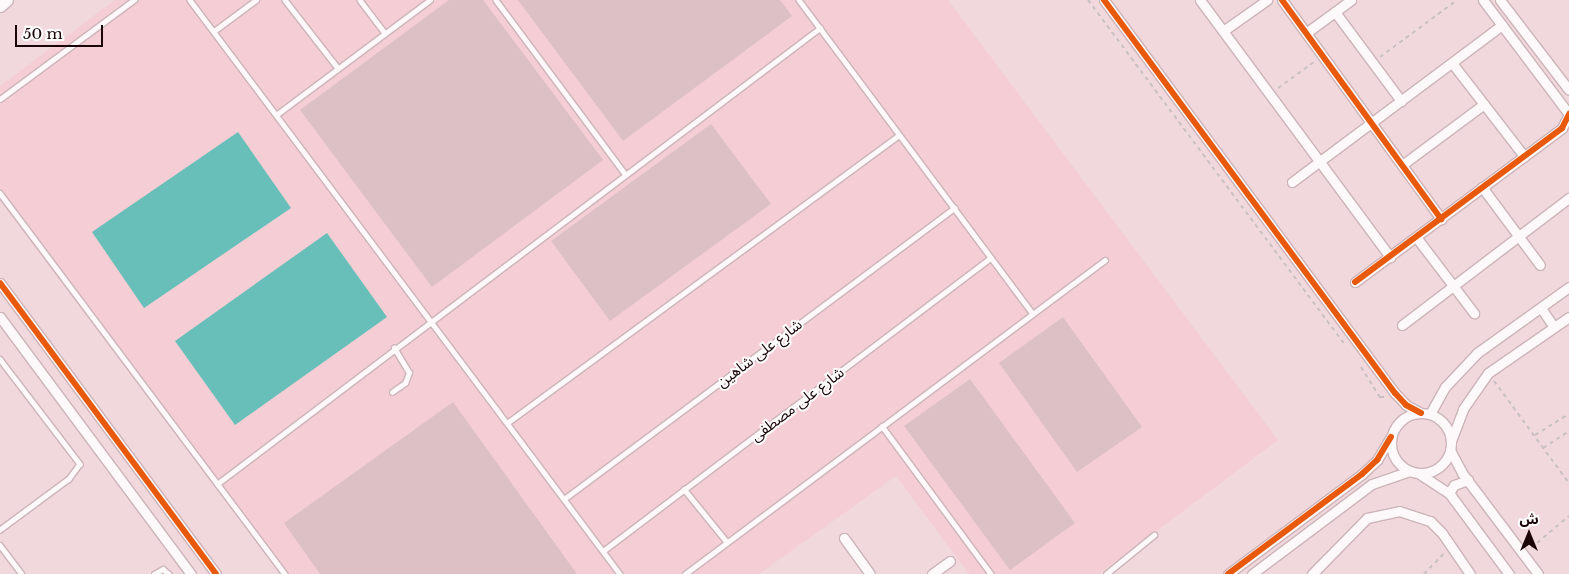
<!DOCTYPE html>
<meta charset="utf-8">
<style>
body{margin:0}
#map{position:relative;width:1569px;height:574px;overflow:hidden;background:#f0d8dc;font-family:"Libre Baskerville","Noto Sans Arabic",serif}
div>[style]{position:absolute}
.built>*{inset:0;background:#f4ced4}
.water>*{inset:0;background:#68bfb9}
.building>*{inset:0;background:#dcc0c5}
.path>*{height:2px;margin-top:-1px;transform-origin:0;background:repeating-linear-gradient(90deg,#c9c0c1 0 4px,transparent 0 8px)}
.roads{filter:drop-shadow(1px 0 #ccb4b8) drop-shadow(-1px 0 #ccb4b8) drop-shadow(0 1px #ccb4b8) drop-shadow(0 -1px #ccb4b8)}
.service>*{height:4.5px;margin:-2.25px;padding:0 2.25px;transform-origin:2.25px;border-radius:2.25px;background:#fdf9fa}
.minor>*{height:9px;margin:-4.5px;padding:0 4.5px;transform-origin:4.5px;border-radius:4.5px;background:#fdf9fa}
.minor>.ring{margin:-4.5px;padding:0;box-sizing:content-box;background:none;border:9px solid #fdf9fa;border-radius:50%}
.tertiary>*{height:11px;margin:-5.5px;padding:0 5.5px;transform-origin:5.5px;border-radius:5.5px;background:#fdf9fa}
.cycleway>*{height:6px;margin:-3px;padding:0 3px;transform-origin:3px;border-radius:3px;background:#e8590c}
span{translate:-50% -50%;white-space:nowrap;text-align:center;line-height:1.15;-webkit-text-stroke:4px #fcfcfc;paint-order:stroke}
.street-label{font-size:15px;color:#1a0408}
.north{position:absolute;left:1504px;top:509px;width:50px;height:50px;-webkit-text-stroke:4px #fcfcfc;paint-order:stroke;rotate:0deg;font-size:14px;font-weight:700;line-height:20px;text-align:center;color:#1a0408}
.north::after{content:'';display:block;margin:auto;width:18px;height:22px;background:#1a0408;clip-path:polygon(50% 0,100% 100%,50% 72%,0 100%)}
.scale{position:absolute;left:15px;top:25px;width:88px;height:22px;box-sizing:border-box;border:2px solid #1a0408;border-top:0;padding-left:6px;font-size:15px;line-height:18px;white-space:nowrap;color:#1a0408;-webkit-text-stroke:4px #fcfcfc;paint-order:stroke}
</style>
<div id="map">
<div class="built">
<i style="clip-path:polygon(115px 0,948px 0,1278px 440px,1099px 574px,969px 574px,896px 476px,759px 574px,280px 574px,0 201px,0 86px)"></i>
</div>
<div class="water">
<i style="clip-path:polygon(238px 132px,291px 208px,144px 308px,92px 232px)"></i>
<i style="clip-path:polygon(327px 233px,387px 317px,235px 425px,175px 341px)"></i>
</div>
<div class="building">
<i style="clip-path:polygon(449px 0,483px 0,603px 160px,432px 287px,300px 110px)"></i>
<i style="clip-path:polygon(518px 0,780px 0,792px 16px,623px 141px)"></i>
<i style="clip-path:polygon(711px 124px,771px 204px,610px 321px,551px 241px)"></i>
<i style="clip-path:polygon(1063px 317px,1142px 427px,1077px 472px,999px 363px)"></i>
<i style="clip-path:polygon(970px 379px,1075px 523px,1010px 570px,904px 426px)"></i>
<i style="clip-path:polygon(453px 402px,577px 574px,320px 574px,284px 523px)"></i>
</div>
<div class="path">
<i style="left:1088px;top:0;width:430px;rotate:53.3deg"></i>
<i style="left:1380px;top:57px;width:96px;rotate:-36.5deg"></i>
<i style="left:1278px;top:88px;width:44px;rotate:-35.8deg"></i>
<i style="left:1361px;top:367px;width:36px;rotate:58deg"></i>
<i style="left:1380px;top:397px;width:5px"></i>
<i style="left:1494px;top:381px;width:127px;rotate:53.7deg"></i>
<i style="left:1535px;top:435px;width:39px;rotate:-32deg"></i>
<i style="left:1543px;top:448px;width:31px;rotate:-33deg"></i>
<i style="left:1531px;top:548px;width:50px;rotate:-40.1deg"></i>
<i style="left:1424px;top:574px;width:28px;rotate:-46deg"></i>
</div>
<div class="roads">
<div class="service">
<i style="left:190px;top:0;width:717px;rotate:53.16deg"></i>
<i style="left:285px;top:0;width:86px;rotate:52.1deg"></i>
<i style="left:360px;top:0;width:41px;rotate:52.9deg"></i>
<i style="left:496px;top:0;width:217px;rotate:53.4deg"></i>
<i style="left:799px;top:0;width:390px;rotate:53.3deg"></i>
<i style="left:214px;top:31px;width:52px;rotate:-36.4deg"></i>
<i style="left:0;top:99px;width:167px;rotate:-36.5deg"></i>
<i style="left:276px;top:115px;width:192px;rotate:-36.8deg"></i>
<i style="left:0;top:193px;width:476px;rotate:53.2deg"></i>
<i style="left:0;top:359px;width:132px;rotate:52.7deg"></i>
<i style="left:80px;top:464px;width:19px;rotate:126deg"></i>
<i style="left:69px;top:479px;width:86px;rotate:143.5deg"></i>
<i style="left:392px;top:392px;width:16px;rotate:-35deg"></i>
<i style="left:405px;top:383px;width:11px;rotate:-68deg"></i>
<i style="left:409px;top:373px;width:29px;rotate:-121deg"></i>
<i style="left:507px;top:423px;width:486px;rotate:-36.3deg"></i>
<i style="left:882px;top:426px;width:184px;rotate:53.6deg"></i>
<i style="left:217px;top:484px;width:756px;rotate:-37.1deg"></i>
<i style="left:684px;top:489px;width:68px;rotate:50.9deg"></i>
<i style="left:564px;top:499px;width:487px;rotate:-36.7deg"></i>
<i style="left:0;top:545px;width:36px;rotate:53deg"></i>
<i style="left:603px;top:551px;width:486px;rotate:-37.1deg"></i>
<i style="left:154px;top:574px;width:10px;rotate:-29deg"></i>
<i style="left:163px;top:569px;width:8px;rotate:40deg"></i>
<i style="left:685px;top:574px;width:524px;rotate:-36.78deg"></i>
<i style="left:1106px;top:574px;width:62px;rotate:-39.1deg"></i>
</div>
<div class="minor">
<i style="left:1104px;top:0;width:489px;rotate:53.5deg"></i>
<i style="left:1395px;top:393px;width:16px;rotate:47deg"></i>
<i style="left:1406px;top:405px;width:17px;rotate:28deg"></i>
<i style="left:1200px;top:0;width:320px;rotate:53.5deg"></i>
<i style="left:1282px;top:0;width:271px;rotate:54deg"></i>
<i style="left:1483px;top:0;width:143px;rotate:53deg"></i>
<i style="left:1500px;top:0;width:113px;rotate:52.5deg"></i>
<i style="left:1335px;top:12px;width:111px;rotate:53.4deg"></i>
<i style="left:1223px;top:31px;width:54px;rotate:-35.2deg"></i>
<i style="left:1306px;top:33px;width:56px;rotate:-36.3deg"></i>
<i style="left:1452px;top:63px;width:118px;rotate:52.3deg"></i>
<i style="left:1402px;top:165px;width:102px;rotate:-36.6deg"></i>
<i style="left:1292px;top:182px;width:262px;rotate:-36.8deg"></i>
<i style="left:1482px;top:187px;width:97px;rotate:53.4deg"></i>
<i style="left:1416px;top:237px;width:96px;rotate:52.7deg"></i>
<i style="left:1355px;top:282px;width:258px;rotate:-36.6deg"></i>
<i style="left:1562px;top:128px;width:16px;rotate:-63deg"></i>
<i style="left:0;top:283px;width:362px;rotate:53.4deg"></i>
<i style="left:1541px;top:308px;width:23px;rotate:56deg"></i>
<i style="left:0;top:317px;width:320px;rotate:53.4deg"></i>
<i style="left:1402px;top:325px;width:210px;rotate:-37.3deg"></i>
<i class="ring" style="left:1391px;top:413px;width:51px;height:51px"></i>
<i style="left:1430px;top:414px;width:31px;rotate:-61deg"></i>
<i style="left:1445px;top:387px;width:47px;rotate:-46.7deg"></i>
<i style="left:1477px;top:353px;width:113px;rotate:-35.7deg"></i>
<i style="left:1451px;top:441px;width:34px;rotate:-69deg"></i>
<i style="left:1463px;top:409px;width:44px;rotate:-55.2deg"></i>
<i style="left:1488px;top:373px;width:98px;rotate:-34.7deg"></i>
<i style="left:1450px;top:450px;width:26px;rotate:62deg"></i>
<i style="left:1462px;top:473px;width:126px;rotate:53deg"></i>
<i style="left:1418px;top:473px;width:37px;rotate:33deg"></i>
<i style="left:1449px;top:493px;width:101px;rotate:53.5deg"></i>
<i style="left:1449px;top:493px;width:9px;rotate:-58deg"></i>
<i style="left:1454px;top:485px;width:15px;rotate:-20deg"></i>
<i style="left:844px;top:538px;width:44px;rotate:54.2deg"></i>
<i style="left:932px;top:574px;width:22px;rotate:-36deg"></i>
<i style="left:1228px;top:574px;width:167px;rotate:-36.7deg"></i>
<i style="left:1362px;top:474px;width:21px;rotate:-43deg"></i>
<i style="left:1377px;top:460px;width:27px;rotate:-59deg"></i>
<i style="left:1252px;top:574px;width:150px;rotate:-36.9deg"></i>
<i style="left:1372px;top:484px;width:40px;rotate:-18.9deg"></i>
<i style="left:1312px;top:574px;width:78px;rotate:-45.5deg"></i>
<i style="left:1367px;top:518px;width:33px;rotate:-12deg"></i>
<i style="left:1399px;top:511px;width:33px;rotate:18deg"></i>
<i style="left:1430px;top:521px;width:17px;rotate:45deg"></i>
<i style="left:1442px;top:533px;width:50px;rotate:55.7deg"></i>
</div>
<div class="tertiary">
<i style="left:0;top:6px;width:9px;rotate:-41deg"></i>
</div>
</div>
<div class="cycleway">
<i style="left:1104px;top:0;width:489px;rotate:53.5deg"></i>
<i style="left:1395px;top:393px;width:16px;rotate:47deg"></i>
<i style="left:1406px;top:405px;width:17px;rotate:28deg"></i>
<i style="left:1282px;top:0;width:271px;rotate:54deg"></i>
<i style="left:1355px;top:282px;width:258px;rotate:-36.6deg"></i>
<i style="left:1562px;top:128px;width:16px;rotate:-63deg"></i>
<i style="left:0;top:283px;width:362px;rotate:53.4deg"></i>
<i style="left:1228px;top:574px;width:167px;rotate:-36.7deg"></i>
<i style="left:1362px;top:474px;width:21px;rotate:-43deg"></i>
<i style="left:1377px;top:460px;width:27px;rotate:-59deg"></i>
</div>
<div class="street-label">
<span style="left:759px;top:353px;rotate:-37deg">شارع على شاهين</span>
<span style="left:797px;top:404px;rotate:-37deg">شارع على مصطفى</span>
</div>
<div class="north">ش</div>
<div class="scale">50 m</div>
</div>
